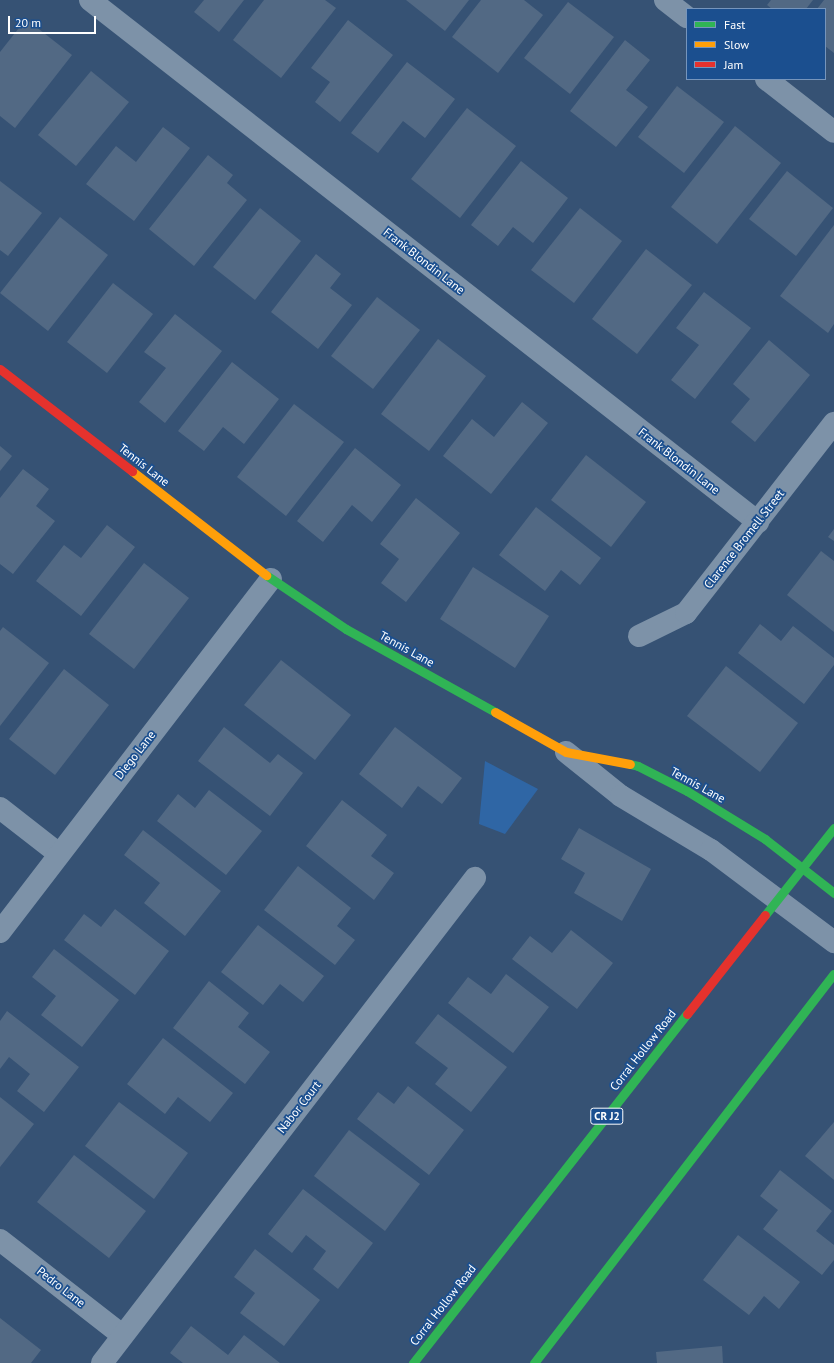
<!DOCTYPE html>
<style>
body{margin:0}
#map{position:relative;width:834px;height:1363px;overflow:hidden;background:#365274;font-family:"PT Sans",sans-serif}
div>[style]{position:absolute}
.green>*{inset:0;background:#2f66a5}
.building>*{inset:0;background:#526984}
.street>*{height:22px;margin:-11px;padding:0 11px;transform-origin:11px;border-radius:11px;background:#7d92a8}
.fast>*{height:9px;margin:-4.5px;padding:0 4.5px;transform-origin:4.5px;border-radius:4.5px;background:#30b455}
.slow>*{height:9px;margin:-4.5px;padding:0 4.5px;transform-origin:4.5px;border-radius:4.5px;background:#ff9f0a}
.jam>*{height:9px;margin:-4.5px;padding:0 4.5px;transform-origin:4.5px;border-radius:4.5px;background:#e5322d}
span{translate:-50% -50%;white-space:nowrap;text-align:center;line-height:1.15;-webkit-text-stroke:3.5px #1b4f8f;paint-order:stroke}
.shield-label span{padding:1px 3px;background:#1b4f8f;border:1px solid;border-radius:3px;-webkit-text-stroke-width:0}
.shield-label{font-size:11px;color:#fff;font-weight:700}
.street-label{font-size:12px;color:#fff}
.legend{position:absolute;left:686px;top:8px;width:140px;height:72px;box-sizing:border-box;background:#1b4f8f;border:1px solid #7695bc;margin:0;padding:5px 7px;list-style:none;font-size:12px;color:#fff}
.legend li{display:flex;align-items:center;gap:8px;height:20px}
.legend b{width:20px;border:1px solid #7695bc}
.scale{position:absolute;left:8px;top:16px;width:88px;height:18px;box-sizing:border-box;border:2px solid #fff;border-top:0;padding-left:5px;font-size:12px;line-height:14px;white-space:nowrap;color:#fff;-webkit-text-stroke:3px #1b4f8f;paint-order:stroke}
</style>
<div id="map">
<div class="green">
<i style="clip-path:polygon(485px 761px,538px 789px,505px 834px,479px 824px)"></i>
</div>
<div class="building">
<i style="clip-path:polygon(204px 0,244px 0,219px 32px,194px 12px)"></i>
<i style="clip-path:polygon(264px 0,325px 0,336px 8px,281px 78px,233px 40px)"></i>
<i style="clip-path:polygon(406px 0,469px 0,445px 31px)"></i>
<i style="clip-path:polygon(481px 0,524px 0,543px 15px,498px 73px,452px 37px)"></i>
<i style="clip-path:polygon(771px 0,813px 0,806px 9px,772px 9px,767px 5px)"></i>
<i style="clip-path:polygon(824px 0,834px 0,834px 53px,825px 46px,825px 9px,817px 9px)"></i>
<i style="clip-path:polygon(568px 2px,614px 37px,570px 94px,524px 58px)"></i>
<i style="clip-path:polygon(26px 19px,72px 55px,15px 128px,0 116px,0 52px)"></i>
<i style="clip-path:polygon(348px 20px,393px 55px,340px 122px,315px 102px,330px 82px,311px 68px)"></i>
<i style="clip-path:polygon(625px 40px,650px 60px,626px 90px,648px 107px,616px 147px,570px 111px)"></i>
<i style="clip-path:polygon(407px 62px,455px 99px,425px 138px,403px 121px,378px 153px,351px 133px)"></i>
<i style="clip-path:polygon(91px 71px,129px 102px,76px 166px,38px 135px)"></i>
<i style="clip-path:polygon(677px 86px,724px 122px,684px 173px,638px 137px)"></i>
<i style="clip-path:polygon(467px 108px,516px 146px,460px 218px,411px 179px)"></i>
<i style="clip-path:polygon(735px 126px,781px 163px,717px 244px,671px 207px)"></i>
<i style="clip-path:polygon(163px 127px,190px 148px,134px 221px,86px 184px,116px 146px,136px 162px)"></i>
<i style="clip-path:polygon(208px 155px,233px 175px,227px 183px,247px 200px,194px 266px,149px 229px)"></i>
<i style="clip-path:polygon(521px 161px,568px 198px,533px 243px,513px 227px,498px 246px,471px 225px)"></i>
<i style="clip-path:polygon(787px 171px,833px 208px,796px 256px,749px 219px)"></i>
<i style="clip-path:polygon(0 181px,42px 213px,8px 256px,0 250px)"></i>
<i style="clip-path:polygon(260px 208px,301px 241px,255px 300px,213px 267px)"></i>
<i style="clip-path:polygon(580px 208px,622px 241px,574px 303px,531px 270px)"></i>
<i style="clip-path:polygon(60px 217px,108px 255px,48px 331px,0 293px)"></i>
<i style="clip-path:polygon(834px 225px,834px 324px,828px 333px,780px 296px)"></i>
<i style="clip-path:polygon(646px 249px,692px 285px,637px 354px,592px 319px)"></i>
<i style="clip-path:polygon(316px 254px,341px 274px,330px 288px,352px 305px,318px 349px,271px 312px)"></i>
<i style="clip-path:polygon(113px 283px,153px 314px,107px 373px,67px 342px)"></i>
<i style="clip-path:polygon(704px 292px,751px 328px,695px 399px,671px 380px,699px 345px,676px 328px)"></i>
<i style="clip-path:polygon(377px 297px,420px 330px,373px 389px,331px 356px)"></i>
<i style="clip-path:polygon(175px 314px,222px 351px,165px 423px,139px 402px,166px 368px,144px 352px)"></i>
<i style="clip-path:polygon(438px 339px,486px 376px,429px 451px,381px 414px)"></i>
<i style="clip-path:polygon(769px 340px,810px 375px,755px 442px,731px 422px,750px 399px,733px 384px)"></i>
<i style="clip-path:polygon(232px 362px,279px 399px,244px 444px,223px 427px,204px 451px,178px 431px)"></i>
<i style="clip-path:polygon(522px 402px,548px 423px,491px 494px,443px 456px,472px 419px,494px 437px)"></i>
<i style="clip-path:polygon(294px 404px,344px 442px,286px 516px,237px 477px)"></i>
<i style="clip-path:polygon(0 446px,12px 456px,0 471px)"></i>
<i style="clip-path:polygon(355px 448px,401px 485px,372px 522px,352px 505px,323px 542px,297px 521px)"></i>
<i style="clip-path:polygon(586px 455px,646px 502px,611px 547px,551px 500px)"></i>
<i style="clip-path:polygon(23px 469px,49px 489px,36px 506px,55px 521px,13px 574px,0 564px,0 498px)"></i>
<i style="clip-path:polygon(416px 498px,460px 533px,406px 602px,381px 583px,399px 559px,380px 544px)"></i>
<i style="clip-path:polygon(536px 507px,601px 558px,580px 585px,561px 570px,545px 591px,499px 555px)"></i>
<i style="clip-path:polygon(107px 525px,135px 547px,81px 616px,36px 581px,64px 545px,81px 558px)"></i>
<i style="clip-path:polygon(834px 529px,834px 541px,828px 537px)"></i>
<i style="clip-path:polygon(821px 551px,834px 561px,834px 632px,787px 595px)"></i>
<i style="clip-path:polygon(144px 563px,189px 598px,134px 669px,89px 634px)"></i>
<i style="clip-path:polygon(473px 567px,549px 616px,515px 668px,440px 619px)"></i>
<i style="clip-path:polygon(760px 624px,781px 641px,793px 626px,834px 658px,834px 665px,804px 704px,738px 653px)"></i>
<i style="clip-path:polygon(3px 627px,49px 663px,0 726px,0 631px)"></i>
<i style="clip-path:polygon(281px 660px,351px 715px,315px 760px,244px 705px)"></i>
<i style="clip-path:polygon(726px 666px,798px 723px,760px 772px,687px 716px)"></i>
<i style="clip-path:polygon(64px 669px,109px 705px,55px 775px,9px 739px)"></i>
<i style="clip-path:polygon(224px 727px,270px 763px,278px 754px,303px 773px,270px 816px,198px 761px)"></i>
<i style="clip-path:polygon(395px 727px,462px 778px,442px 804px,418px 786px,402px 808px,359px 774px)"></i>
<i style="clip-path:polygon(209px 790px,262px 831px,226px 875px,157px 821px,178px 794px,195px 808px)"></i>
<i style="clip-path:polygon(342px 800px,387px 835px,371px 856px,394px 873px,374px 900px,306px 846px)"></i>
<i style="clip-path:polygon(579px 828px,651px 869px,622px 921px,574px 893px,585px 873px,561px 859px)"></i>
<i style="clip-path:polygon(143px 830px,221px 891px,185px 936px,144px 903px,160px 883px,124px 855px)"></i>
<i style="clip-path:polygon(298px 866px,351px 908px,337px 926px,355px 940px,335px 965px,264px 910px)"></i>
<i style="clip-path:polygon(115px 909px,169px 951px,135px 995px,64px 940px,84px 914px,101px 927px)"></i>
<i style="clip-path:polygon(258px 925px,324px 976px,303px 1002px,280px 984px,263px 1005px,221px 972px)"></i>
<i style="clip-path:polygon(571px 930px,613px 963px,577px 1009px,512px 959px,530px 936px,552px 953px)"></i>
<i style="clip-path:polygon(54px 949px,119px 1000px,82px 1047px,41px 1015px,56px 996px,32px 977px)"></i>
<i style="clip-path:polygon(506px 974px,549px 1007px,513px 1053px,448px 1003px,468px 977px,491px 994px)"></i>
<i style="clip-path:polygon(209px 981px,249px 1013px,238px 1027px,270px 1052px,245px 1084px,173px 1028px)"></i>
<i style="clip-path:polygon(7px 1011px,79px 1067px,44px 1112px,17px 1091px,30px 1074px,9px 1057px,0 1069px,0 1021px)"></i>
<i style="clip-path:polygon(438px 1014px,507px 1067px,471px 1112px,435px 1084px,448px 1068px,415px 1043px)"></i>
<i style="clip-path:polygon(163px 1038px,233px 1093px,210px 1122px,178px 1097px,165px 1114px,127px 1084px)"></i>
<i style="clip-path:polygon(408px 1086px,464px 1130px,429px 1175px,357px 1119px,378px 1092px,394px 1104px)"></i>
<i style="clip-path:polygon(0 1097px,34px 1124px,0 1167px)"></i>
<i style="clip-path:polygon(119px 1102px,188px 1153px,154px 1199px,85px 1146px)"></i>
<i style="clip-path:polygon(834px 1122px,834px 1180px,805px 1156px)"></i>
<i style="clip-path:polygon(349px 1130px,420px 1184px,385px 1231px,314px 1176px)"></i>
<i style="clip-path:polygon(74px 1155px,146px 1211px,109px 1258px,37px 1202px)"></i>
<i style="clip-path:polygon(780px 1170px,832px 1211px,816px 1231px,834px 1245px,834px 1260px,822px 1275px,763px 1229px,778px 1210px,760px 1196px)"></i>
<i style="clip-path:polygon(303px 1189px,373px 1243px,338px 1289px,313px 1269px,326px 1251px,306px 1235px,292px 1253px,268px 1234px)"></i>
<i style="clip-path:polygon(738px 1235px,800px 1282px,779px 1309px,764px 1296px,749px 1315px,703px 1280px)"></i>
<i style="clip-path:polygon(255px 1249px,320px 1300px,284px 1346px,240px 1313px,255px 1293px,234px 1277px)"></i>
<i style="clip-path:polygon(0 1318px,41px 1350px,31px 1363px,0 1363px)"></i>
<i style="clip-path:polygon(191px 1326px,228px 1355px,244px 1335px,280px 1363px,183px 1363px,170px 1353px)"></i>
<i style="clip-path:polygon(722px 1346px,723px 1363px,657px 1363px,656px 1352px)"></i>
</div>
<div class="street">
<i style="left:90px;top:0;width:848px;rotate:38.01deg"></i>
<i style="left:665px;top:0;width:28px;rotate:38deg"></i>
<i style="left:766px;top:79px;width:86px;rotate:37.9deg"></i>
<i style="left:639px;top:636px;width:52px;rotate:-26.1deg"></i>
<i style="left:686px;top:613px;width:241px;rotate:-52.1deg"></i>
<i style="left:566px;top:752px;width:70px;rotate:38.7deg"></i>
<i style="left:621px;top:796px;width:105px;rotate:31deg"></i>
<i style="left:711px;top:850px;width:154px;rotate:36.8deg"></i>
<i style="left:0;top:808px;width:75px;rotate:37.9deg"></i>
<i style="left:0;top:932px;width:445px;rotate:-52.5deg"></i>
<i style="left:0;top:1240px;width:155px;rotate:37.9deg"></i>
<i style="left:102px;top:1363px;width:612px;rotate:-52.44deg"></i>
</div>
<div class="fast">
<i style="left:266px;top:575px;width:97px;rotate:34deg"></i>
<i style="left:346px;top:629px;width:171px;rotate:29.1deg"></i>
<i style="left:630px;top:764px;width:8px;rotate:14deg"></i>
<i style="left:638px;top:766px;width:55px;rotate:27deg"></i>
<i style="left:687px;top:791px;width:92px;rotate:31.6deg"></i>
<i style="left:765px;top:839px;width:88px;rotate:38deg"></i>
<i style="left:765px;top:915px;width:111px;rotate:-51.6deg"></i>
<i style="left:413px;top:1363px;width:444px;rotate:-51.9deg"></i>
<i style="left:534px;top:1363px;width:491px;rotate:-52.4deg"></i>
</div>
<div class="slow">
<i style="left:132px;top:471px;width:170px;rotate:37.8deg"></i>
<i style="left:495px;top:712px;width:81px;rotate:29.4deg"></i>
<i style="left:566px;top:752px;width:65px;rotate:10.6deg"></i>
</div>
<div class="jam">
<i style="left:0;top:369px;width:167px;rotate:37.7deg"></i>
<i style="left:687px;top:1014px;width:126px;rotate:-51.8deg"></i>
</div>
<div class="shield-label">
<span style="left:607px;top:1116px">CR J2</span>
</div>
<div class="street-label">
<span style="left:424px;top:261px;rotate:38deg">Frank Blondin Lane</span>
<span style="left:679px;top:461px;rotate:38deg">Frank Blondin Lane</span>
<span style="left:144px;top:465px;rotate:38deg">Tennis Lane</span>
<span style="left:744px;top:539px;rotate:-52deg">Clarence Bromell Street</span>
<span style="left:407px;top:649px;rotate:29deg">Tennis Lane</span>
<span style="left:135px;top:755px;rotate:-52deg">Diego Lane</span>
<span style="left:698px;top:785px;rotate:29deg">Tennis Lane</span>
<span style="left:643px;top:1050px;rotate:-52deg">Corral Hollow Road</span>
<span style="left:299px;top:1107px;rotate:-52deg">Nabor Court</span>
<span style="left:61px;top:1287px;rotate:38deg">Pedro Lane</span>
<span style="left:443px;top:1305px;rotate:-52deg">Corral Hollow Road</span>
</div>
<ul class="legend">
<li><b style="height:5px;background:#30b455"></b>Fast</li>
<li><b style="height:5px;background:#ff9f0a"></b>Slow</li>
<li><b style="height:5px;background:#e5322d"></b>Jam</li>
</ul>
<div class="scale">20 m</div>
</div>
